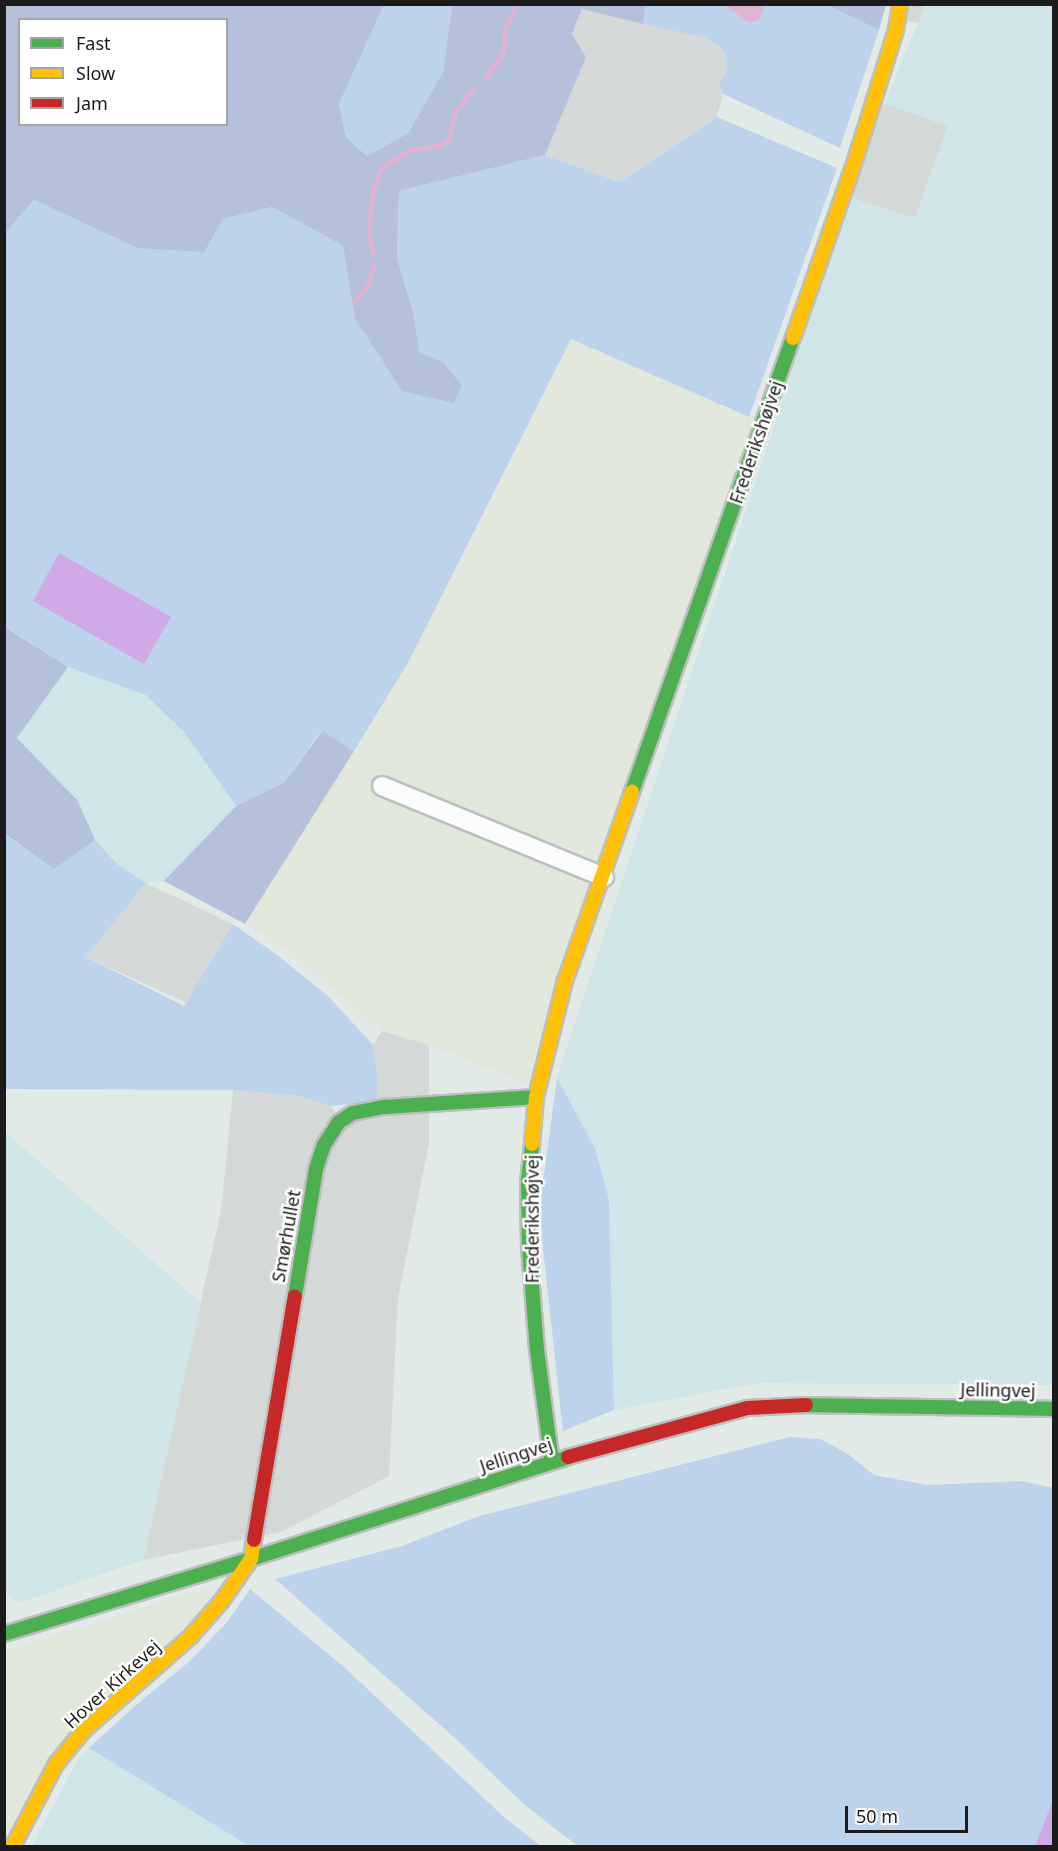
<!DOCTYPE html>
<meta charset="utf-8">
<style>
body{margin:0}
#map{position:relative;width:1058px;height:1851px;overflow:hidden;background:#e2eae8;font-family:"Noto Sans",sans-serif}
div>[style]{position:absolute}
.residential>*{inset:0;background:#d4d9d7}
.industrial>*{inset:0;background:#e1e8db}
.farmland>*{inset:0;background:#d0e5e7}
.grass>*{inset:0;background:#bdd3eb}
.forest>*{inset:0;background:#b5c1db}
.pitch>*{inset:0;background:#cfaae6}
.water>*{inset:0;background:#e0b3d4}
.stream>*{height:5px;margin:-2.5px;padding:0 2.5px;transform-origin:2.5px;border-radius:2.5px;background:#e0b3d4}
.roads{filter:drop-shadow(2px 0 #bcbfbe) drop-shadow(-2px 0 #bcbfbe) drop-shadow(0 2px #bcbfbe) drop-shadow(0 -2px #bcbfbe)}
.street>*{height:18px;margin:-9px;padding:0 9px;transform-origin:9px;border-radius:9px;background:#fbfcfc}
.fast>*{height:14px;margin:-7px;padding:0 7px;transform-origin:7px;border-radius:7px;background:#4caf50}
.slow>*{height:14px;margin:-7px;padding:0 7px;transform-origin:7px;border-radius:7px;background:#ffc107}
.jam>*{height:14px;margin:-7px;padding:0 7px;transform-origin:7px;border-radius:7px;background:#c62828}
span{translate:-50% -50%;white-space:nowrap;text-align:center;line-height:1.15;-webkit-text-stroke:5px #fff;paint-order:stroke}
.street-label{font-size:18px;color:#1b1b1b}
.frame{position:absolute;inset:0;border:6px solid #1b1b1b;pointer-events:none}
.legend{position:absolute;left:18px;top:18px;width:210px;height:108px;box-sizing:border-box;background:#fff;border:2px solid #a4a4a4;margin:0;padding:8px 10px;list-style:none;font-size:18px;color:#1b1b1b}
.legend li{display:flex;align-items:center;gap:12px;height:30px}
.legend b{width:30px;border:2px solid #a4a4a4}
.scale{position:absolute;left:845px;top:1806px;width:123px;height:27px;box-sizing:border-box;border:3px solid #1b1b1b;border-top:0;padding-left:8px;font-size:18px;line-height:21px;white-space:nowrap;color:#1b1b1b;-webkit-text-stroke:4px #fff;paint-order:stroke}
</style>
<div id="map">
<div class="residential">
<i style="clip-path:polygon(908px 5px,926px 5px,919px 23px,906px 20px)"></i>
<i style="clip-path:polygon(582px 9px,705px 38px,719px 45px,725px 55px,727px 68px,719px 84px,723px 94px,717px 117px,619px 182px,545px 155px,585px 57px,572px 34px)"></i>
<i style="clip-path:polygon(884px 103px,948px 126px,915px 218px,850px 198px)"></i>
<i style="clip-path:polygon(146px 883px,233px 924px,187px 1003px,86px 957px)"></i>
<i style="clip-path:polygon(382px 1031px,429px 1045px,429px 1143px,398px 1298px,389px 1476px,281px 1532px,143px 1560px,221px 1211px,233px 1090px,298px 1096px,331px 1106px,339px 1118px,378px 1079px,373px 1045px)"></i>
</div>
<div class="industrial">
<i style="clip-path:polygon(571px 338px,758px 422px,533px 1086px,429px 1045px,382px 1031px,287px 950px,245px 924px,409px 661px)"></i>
<i style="clip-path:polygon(210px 1586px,211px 1599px,161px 1652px,5px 1845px,5px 1651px)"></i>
</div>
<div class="farmland">
<i style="clip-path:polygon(926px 5px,1053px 5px,1053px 1385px,758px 1383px,614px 1410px,609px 1200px,595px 1148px,557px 1078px,850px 198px,915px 218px,948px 126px,884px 103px)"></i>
<i style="clip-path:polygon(68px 667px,146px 694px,184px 732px,236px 806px,164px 881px,146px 883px,117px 864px,95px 840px,78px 801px,17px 738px)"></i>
<i style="clip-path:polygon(5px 1132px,201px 1303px,143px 1560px,19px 1603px,4px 1591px)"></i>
<i style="clip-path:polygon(89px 1748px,249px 1846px,32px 1846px,78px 1759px)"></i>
</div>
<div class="grass">
<i style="clip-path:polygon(828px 4px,879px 30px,840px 148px,723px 94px,719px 84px,727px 68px,725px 55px,719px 45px,705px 38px,643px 24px,646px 5px)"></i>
<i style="clip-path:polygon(384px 5px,452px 5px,443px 72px,408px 133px,367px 156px,346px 137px,339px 104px)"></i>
<i style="clip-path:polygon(717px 117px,837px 168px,749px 417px,571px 339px,409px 661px,354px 751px,321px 731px,285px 782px,236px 806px,184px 732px,146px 695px,68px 667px,5px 626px,5px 233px,34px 200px,137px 248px,223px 219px,272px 207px,343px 246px,355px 319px,402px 391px,444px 363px,419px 353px,414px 315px,397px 258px,399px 191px,545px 155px,619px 182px)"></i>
<i style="clip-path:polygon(4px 834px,54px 868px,95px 840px,117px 864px,146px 883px,86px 957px,184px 1006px,233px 924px,276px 954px,329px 997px,373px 1045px,378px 1079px,377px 1101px,331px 1106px,298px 1096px,233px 1090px,5px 1089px)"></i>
<i style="clip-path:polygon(557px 1078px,595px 1148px,609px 1200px,614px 1410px,563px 1431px,539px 1212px)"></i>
<i style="clip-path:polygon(790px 1437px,820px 1439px,848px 1454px,874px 1475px,927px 1485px,1022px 1481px,1053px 1488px,1053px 1799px,1035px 1846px,578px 1846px,527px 1807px,456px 1739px,275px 1579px,402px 1546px,479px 1516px)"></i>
<i style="clip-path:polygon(250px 1589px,344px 1667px,505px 1818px,541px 1846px,249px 1846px,89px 1748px,136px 1705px,191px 1660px,228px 1621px)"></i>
</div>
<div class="forest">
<i style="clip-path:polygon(evenodd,5px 4px,384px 5px,339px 104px,346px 137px,367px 156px,408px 133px,443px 72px,452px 5px,646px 5px,643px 24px,582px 9px,572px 34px,586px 57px,545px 155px,399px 191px,397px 258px,414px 315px,419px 352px,444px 363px,462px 386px,454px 403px,402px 391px,355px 319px,343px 246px,272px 207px,223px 219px,204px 252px,137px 248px,34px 200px,5px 233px,5px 4px,20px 20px,226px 20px,226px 124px,20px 124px,20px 20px)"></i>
<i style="clip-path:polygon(828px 5px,886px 4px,886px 5px,879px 30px)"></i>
<i style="clip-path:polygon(4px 626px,68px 667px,17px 738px,78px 801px,95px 840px,54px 869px,5px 834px)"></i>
<i style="clip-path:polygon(322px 731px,354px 751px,245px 924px,164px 881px,236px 806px,285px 782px)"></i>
</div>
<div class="pitch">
<i style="clip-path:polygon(59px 553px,171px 617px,144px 664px,33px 601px)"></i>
<i style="clip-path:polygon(1053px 1799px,1053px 1846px,1035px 1846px)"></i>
</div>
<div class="water">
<i style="clip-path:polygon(725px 5px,761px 5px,763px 10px,759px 20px,749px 23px)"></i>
</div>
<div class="stream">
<i style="left:486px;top:77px;width:29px;rotate:-55deg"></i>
<i style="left:503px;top:53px;width:24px;rotate:-85deg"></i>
<i style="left:505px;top:29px;width:28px;rotate:-64deg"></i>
<i style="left:373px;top:252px;width:13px;rotate:-108deg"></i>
<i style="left:369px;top:240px;width:17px;rotate:-90deg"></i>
<i style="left:369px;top:223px;width:31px;rotate:-83deg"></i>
<i style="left:373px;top:192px;width:25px;rotate:-72deg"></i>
<i style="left:381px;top:168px;width:33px;rotate:-33deg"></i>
<i style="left:409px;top:150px;width:30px;rotate:-8deg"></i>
<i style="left:439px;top:146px;width:11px;rotate:-34deg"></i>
<i style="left:448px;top:140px;width:30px;rotate:-75deg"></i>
<i style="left:456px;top:111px;width:29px;rotate:-52deg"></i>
<i style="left:355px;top:300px;width:20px;rotate:-49deg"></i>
<i style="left:368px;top:285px;width:22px;rotate:-74deg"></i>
</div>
<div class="roads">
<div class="street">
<i style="left:382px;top:786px;width:240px;rotate:22.3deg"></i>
</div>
<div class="fast">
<i style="left:632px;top:792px;width:482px;rotate:-70.5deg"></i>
<i style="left:532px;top:1144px;width:37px;rotate:96deg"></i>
<i style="left:528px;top:1181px;width:67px;rotate:89.1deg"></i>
<i style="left:529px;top:1248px;width:102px;rotate:85.5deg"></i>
<i style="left:537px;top:1350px;width:113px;rotate:82.4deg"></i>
<i style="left:295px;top:1296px;width:129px;rotate:-80.6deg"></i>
<i style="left:316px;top:1169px;width:25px;rotate:-72deg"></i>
<i style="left:324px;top:1145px;width:27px;rotate:-57deg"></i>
<i style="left:339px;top:1122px;width:17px;rotate:-33deg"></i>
<i style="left:353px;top:1113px;width:33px;rotate:-11deg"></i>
<i style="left:385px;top:1107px;width:151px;rotate:-3.8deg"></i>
<i style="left:806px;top:1405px;width:248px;rotate:0.9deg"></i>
<i style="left:4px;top:1634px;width:258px;rotate:-16.9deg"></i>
<i style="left:251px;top:1559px;width:333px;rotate:-17.8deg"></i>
</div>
<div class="slow">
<i style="left:793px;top:338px;width:181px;rotate:-70.7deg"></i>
<i style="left:853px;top:167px;width:144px;rotate:-72.6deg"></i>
<i style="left:896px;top:30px;width:26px;rotate:-81deg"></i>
<i style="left:532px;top:1144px;width:47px;rotate:-85.1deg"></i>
<i style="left:536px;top:1097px;width:120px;rotate:-76deg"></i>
<i style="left:565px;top:981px;width:201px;rotate:-70.5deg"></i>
<i style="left:13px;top:1846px;width:93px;rotate:-62.3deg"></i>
<i style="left:56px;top:1764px;width:43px;rotate:-50.7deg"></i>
<i style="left:83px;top:1731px;width:144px;rotate:-41.3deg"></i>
<i style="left:191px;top:1636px;width:45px;rotate:-48.6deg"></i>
<i style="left:221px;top:1602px;width:52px;rotate:-55.1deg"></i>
<i style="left:251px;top:1559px;width:19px;rotate:-81deg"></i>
</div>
<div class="jam">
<i style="left:568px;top:1457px;width:186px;rotate:-15.3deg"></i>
<i style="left:747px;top:1408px;width:59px;rotate:-2.9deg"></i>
<i style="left:254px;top:1540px;width:247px;rotate:-80.5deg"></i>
</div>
</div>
<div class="street-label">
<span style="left:756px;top:442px;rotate:-71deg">Frederikshøjvej</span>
<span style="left:532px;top:1219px;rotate:-90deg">Frederikshøjvej</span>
<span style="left:286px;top:1236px;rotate:-80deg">Smørhullet</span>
<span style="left:998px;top:1390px;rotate:1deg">Jellingvej</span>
<span style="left:516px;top:1455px;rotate:-18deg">Jellingvej</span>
<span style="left:112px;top:1684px;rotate:-42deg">Hover Kirkevej</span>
</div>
<div class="frame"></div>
<ul class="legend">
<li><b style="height:8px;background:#4caf50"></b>Fast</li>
<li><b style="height:8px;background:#ffc107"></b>Slow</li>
<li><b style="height:8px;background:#c62828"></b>Jam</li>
</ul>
<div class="scale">50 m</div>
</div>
